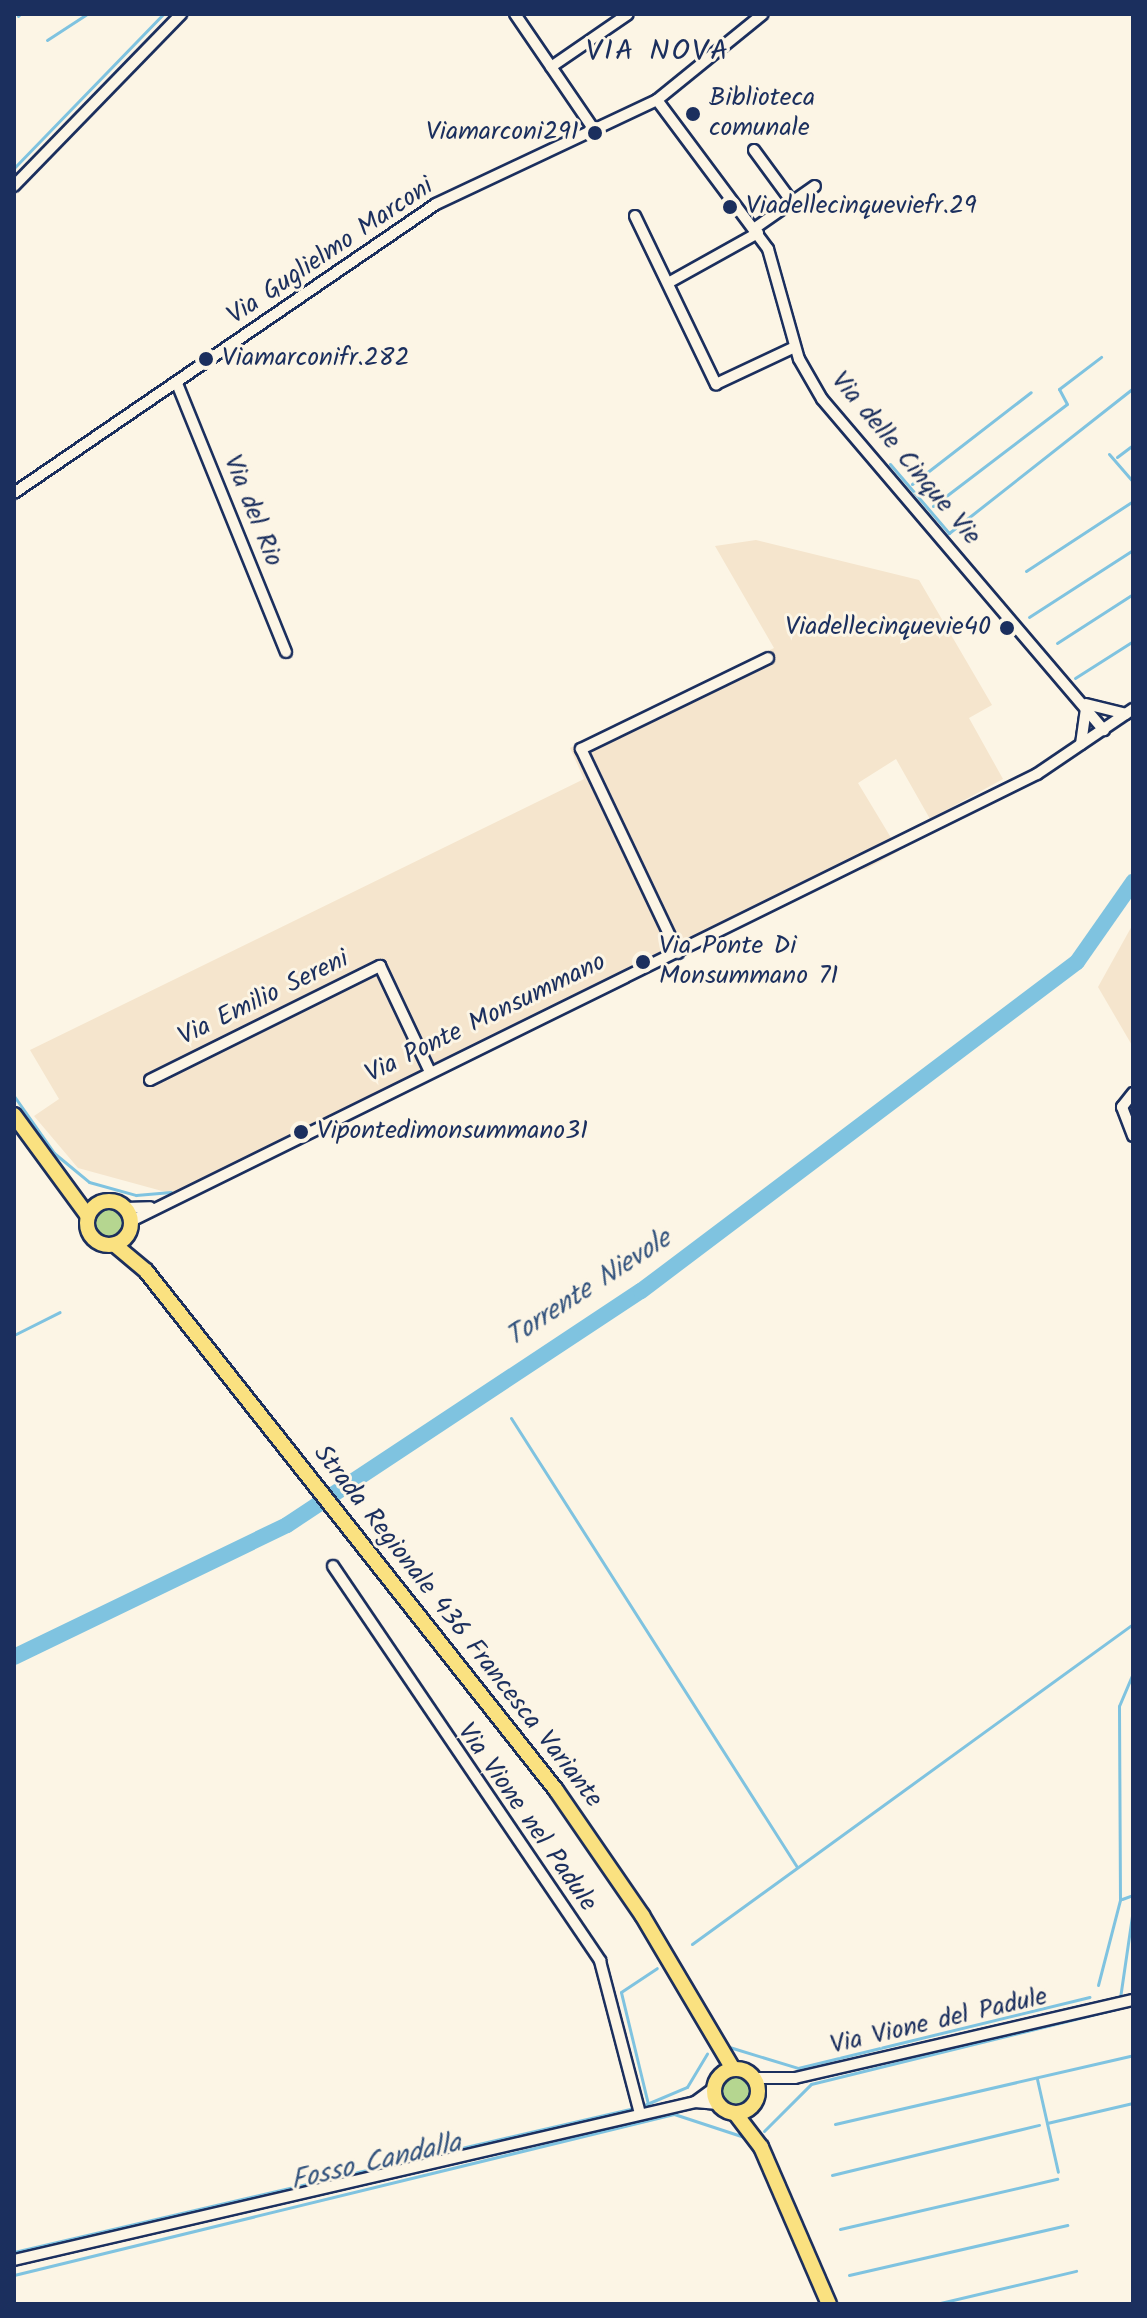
<!DOCTYPE html>
<style>
body{margin:0}
#map{position:relative;width:1147px;height:2318px;overflow:hidden;background:#fcf5e5;font-family:Kalam,sans-serif}
div>[style]{position:absolute}
.built>*{inset:0;background:#f5e5cd}
.green>*{inset:0;background:#b5d690}
.round{border-radius:50%}
.stream>*{height:3px;margin:-1.5px;padding:0 1.5px;transform-origin:1.5px;border-radius:1.5px;background:#7fc3e0}
.river>*{height:16px;margin:-8px;padding:0 8px;transform-origin:8px;border-radius:8px;background:#7fc3e0}
.roads{filter:drop-shadow(2px 0 #1b2f5e) drop-shadow(-2px 0 #1b2f5e) drop-shadow(0 2px #1b2f5e) drop-shadow(0 -2px #1b2f5e)}
.minor>*{height:10px;margin:-5px;padding:0 5px;transform-origin:5px;border-radius:5px;background:#fcf5e5}
.major>*{height:14px;margin:-7px;padding:0 7px;transform-origin:7px;border-radius:7px;background:#fae180}
.major>.ring{margin:-7px;padding:0;box-sizing:content-box;background:none;border:14px solid #fae180;border-radius:50%}
.dots>*{width:22px;height:22px;translate:-50% -50%;box-sizing:border-box;border:4px solid #fcf5e5;border-radius:50%}
span{translate:-50% -50%;white-space:nowrap;text-align:center;line-height:1.15;-webkit-text-stroke:6px #fcf5e5;paint-order:stroke}
.poi-label{font-size:26px;color:#1b2f5e}
.left{translate:0 -50%;text-align:left}
.right{translate:-100% -50%;text-align:right}
.street-label{font-size:26px;color:#1b2f5e}
.water-label{font-size:28px;color:#34547e;font-style:italic}
.quarter-label{font-size:30px;color:#1b2f5e;letter-spacing:2px}
.frame{position:absolute;inset:0;border:16px solid #1b2f5e;pointer-events:none}
</style>
<div id="map">
<div class="built">
<i style="clip-path:polygon(756px 540px,919px 580px,992px 705px,969px 718px,1003px 779px,930px 819px,896px 759px,858px 783px,899px 851px,866px 869px,835px 872px,173px 1194px,78px 1168px,34px 1116px,59px 1099px,30px 1050px,584px 779px,570px 748px,774px 648px,715px 546px)"></i>
<i style="clip-path:polygon(1133px 924px,1133px 1047px,1098px 987px)"></i>
</div>
<div class="green">
<i class="round" style="left:93px;top:1207px;width:32px;height:32px"></i>
<i class="round" style="left:721px;top:2075px;width:32px;height:32px"></i>
</div>
<div class="stream">
<i style="left:18px;top:16px;width:3px;rotate:-45deg"></i>
<i style="left:47px;top:40px;width:48px;rotate:-33deg"></i>
<i style="left:14px;top:168px;width:214px;rotate:-45.9deg"></i>
<i style="left:1109px;top:454px;width:37px;rotate:49deg"></i>
<i style="left:1117px;top:457px;width:20px;rotate:-37deg"></i>
<i style="left:890px;top:464px;width:91px;rotate:49.5deg"></i>
<i style="left:949px;top:533px;width:234px;rotate:-38.2deg"></i>
<i style="left:912px;top:484px;width:150px;rotate:-37.7deg"></i>
<i style="left:933px;top:506px;width:168px;rotate:-37.3deg"></i>
<i style="left:1067px;top:404px;width:17px;rotate:-118deg"></i>
<i style="left:1059px;top:389px;width:53px;rotate:-37.3deg"></i>
<i style="left:1026px;top:571px;width:128px;rotate:-33.2deg"></i>
<i style="left:1029px;top:617px;width:124px;rotate:-32.8deg"></i>
<i style="left:1057px;top:643px;width:90px;rotate:-32.8deg"></i>
<i style="left:1075px;top:678px;width:69px;rotate:-32.5deg"></i>
<i style="left:14px;top:1096px;width:70px;rotate:54.9deg"></i>
<i style="left:54px;top:1153px;width:45px;rotate:39.6deg"></i>
<i style="left:89px;top:1182px;width:49px;rotate:15.5deg"></i>
<i style="left:136px;top:1195px;width:35px;rotate:-5deg"></i>
<i style="left:14px;top:1335px;width:51px;rotate:-26.6deg"></i>
<i style="left:511px;top:1418px;width:532px;rotate:57.5deg"></i>
<i style="left:1122px;top:1899px;width:12px;rotate:-20deg"></i>
<i style="left:692px;top:1944px;width:545px;rotate:-35.97deg"></i>
<i style="left:1098px;top:1985px;width:88px;rotate:-75.5deg"></i>
<i style="left:1120px;top:1900px;width:194px;rotate:-90.3deg"></i>
<i style="left:1119px;top:1706px;width:36px;rotate:-67deg"></i>
<i style="left:1120px;top:1998px;width:90px;rotate:-81.7deg"></i>
<i style="left:726px;top:2046px;width:75px;rotate:17deg"></i>
<i style="left:798px;top:2068px;width:300px;rotate:-13.7deg"></i>
<i style="left:1037px;top:2079px;width:95px;rotate:77.3deg"></i>
<i style="left:648px;top:2104px;width:115px;rotate:-103.6deg"></i>
<i style="left:621px;top:1992px;width:43px;rotate:-33.7deg"></i>
<i style="left:642px;top:2106px;width:49px;rotate:-22.9deg"></i>
<i style="left:687px;top:2087px;width:39px;rotate:-59deg"></i>
<i style="left:1047px;top:2123px;width:88px;rotate:-13.1deg"></i>
<i style="left:835px;top:2124px;width:306px;rotate:-13deg"></i>
<i style="left:764px;top:2131px;width:66px;rotate:-45deg"></i>
<i style="left:811px;top:2084px;width:315px;rotate:-13.8deg"></i>
<i style="left:832px;top:2175px;width:213px;rotate:-13.6deg"></i>
<i style="left:840px;top:2229px;width:223px;rotate:-13deg"></i>
<i style="left:14px;top:2252px;width:637px;rotate:-13.08deg"></i>
<i style="left:14px;top:2275px;width:679px;rotate:-13.71deg"></i>
<i style="left:674px;top:2114px;width:77px;rotate:18.2deg"></i>
<i style="left:849px;top:2275px;width:224px;rotate:-12.9deg"></i>
<i style="left:936px;top:2304px;width:144px;rotate:-13.3deg"></i>
</div>
<div class="river">
<i style="left:14px;top:1657px;width:303px;rotate:-25.8deg"></i>
<i style="left:287px;top:1525px;width:424px;rotate:-33.5deg"></i>
<i style="left:641px;top:1291px;width:546px;rotate:-37.04deg"></i>
<i style="left:1077px;top:962px;width:98px;rotate:-55deg"></i>
</div>
<div class="roads">
<div class="minor">
<i style="left:515px;top:14px;width:137px;rotate:55.7deg"></i>
<i style="left:551px;top:67px;width:93px;rotate:-34.5deg"></i>
<i style="left:657px;top:100px;width:186px;rotate:53.3deg"></i>
<i style="left:768px;top:249px;width:114px;rotate:74.3deg"></i>
<i style="left:799px;top:359px;width:46px;rotate:60.1deg"></i>
<i style="left:822px;top:399px;width:435px;rotate:49.6deg"></i>
<i style="left:754px;top:150px;width:66px;rotate:53.7deg"></i>
<i style="left:14px;top:186px;width:240px;rotate:-45.8deg"></i>
<i style="left:635px;top:216px;width:187px;rotate:64.3deg"></i>
<i style="left:716px;top:384px;width:87px;rotate:-25.1deg"></i>
<i style="left:755px;top:228px;width:73px;rotate:-35deg"></i>
<i style="left:668px;top:283px;width:103px;rotate:-29.1deg"></i>
<i style="left:178px;top:386px;width:287px;rotate:67.9deg"></i>
<i style="left:14px;top:493px;width:511px;rotate:-34.4deg"></i>
<i style="left:436px;top:204px;width:244px;rotate:-25.2deg"></i>
<i style="left:657px;top:100px;width:136px;rotate:-39.1deg"></i>
<i style="left:1086px;top:704px;width:41px;rotate:14deg"></i>
<i style="left:1081px;top:744px;width:35px;rotate:-82deg"></i>
<i style="left:678px;top:953px;width:226px;rotate:-115.4deg"></i>
<i style="left:581px;top:749px;width:208px;rotate:-25.9deg"></i>
<i style="left:150px;top:1080px;width:257px;rotate:-26.4deg"></i>
<i style="left:380px;top:966px;width:117px;rotate:64.7deg"></i>
<i style="left:1133px;top:1093px;width:18px;rotate:128deg"></i>
<i style="left:1122px;top:1107px;width:31px;rotate:69deg"></i>
<i style="left:125px;top:1208px;width:25px;rotate:-2deg"></i>
<i style="left:131px;top:1221px;width:1010px;rotate:-26.26deg"></i>
<i style="left:1037px;top:774px;width:116px;rotate:-34.1deg"></i>
<i style="left:333px;top:1566px;width:477px;rotate:55.9deg"></i>
<i style="left:600px;top:1961px;width:158px;rotate:75.3deg"></i>
<i style="left:755px;top:2078px;width:40px"></i>
<i style="left:795px;top:2078px;width:347px;rotate:-13deg"></i>
<i style="left:695px;top:2102px;width:23px;rotate:5deg"></i>
<i style="left:14px;top:2260px;width:699px;rotate:-13.06deg"></i>
<i style="left:695px;top:2102px;width:24px;rotate:-36deg"></i>
</div>
<div class="major">
<i style="left:14px;top:1115px;width:125px;rotate:53.8deg"></i>
<i class="ring" style="left:87px;top:1201px;width:30px;height:30px"></i>
<i style="left:115px;top:1245px;width:40px;rotate:40deg"></i>
<i style="left:146px;top:1271px;width:661px;rotate:51.69deg"></i>
<i style="left:556px;top:1790px;width:152px;rotate:55.5deg"></i>
<i style="left:642px;top:1915px;width:179px;rotate:59.4deg"></i>
<i class="ring" style="left:714px;top:2069px;width:30px;height:30px"></i>
<i style="left:735px;top:2113px;width:43px;rotate:52.6deg"></i>
<i style="left:761px;top:2147px;width:171px;rotate:66.6deg"></i>
</div>
</div>
<div class="dots">
<i style="left:693px;top:114px;background:#1b2f5e"></i>
<i style="left:595px;top:133px;background:#1b2f5e"></i>
<i style="left:730px;top:207px;background:#1b2f5e"></i>
<i style="left:206px;top:359px;background:#1b2f5e"></i>
<i style="left:1007px;top:628px;background:#1b2f5e"></i>
<i style="left:643px;top:962px;background:#1b2f5e"></i>
<i style="left:301px;top:1132px;background:#1b2f5e"></i>
</div>
<div class="poi-label">
<span class="left" style="left:709px;top:114px">Biblioteca<br>comunale</span>
<span class="right" style="left:579px;top:133px">Viamarconi291</span>
<span class="left" style="left:746px;top:207px">Viadellecinqueviefr.29</span>
<span class="left" style="left:222px;top:359px">Viamarconifr.282</span>
<span class="right" style="left:991px;top:628px">Viadellecinquevie40</span>
<span class="left" style="left:659px;top:962px">Via Ponte Di<br>Monsummano 71</span>
<span class="left" style="left:317px;top:1132px">Vipontedimonsummano31</span>
</div>
<div class="street-label">
<span style="left:331px;top:252px;rotate:-34deg">Via Guglielmo Marconi</span>
<span style="left:905px;top:459px;rotate:50deg">Via delle Cinque Vie</span>
<span style="left:252px;top:511px;rotate:68deg">Via del Rio</span>
<span style="left:264px;top:999px;rotate:-26deg">Via Emilio Sereni</span>
<span style="left:486px;top:1019px;rotate:-26deg">Via Ponte Monsummano</span>
<span style="left:457px;top:1627px;rotate:52deg">Strada Regionale 436 Francesca Variante</span>
<span style="left:526px;top:1818px;rotate:55deg">Via Vione nel Padule</span>
<span style="left:939px;top:2022px;rotate:-13deg">Via Vione del Padule</span>
</div>
<div class="water-label">
<span style="left:589px;top:1289px;rotate:-33deg">Torrente Nievole</span>
<span style="left:376px;top:2163px;rotate:-13deg">Fosso Candalla</span>
</div>
<div class="quarter-label">
<span style="left:658px;top:52px">VIA NOVA</span>
</div>
<div class="frame"></div>
</div>
